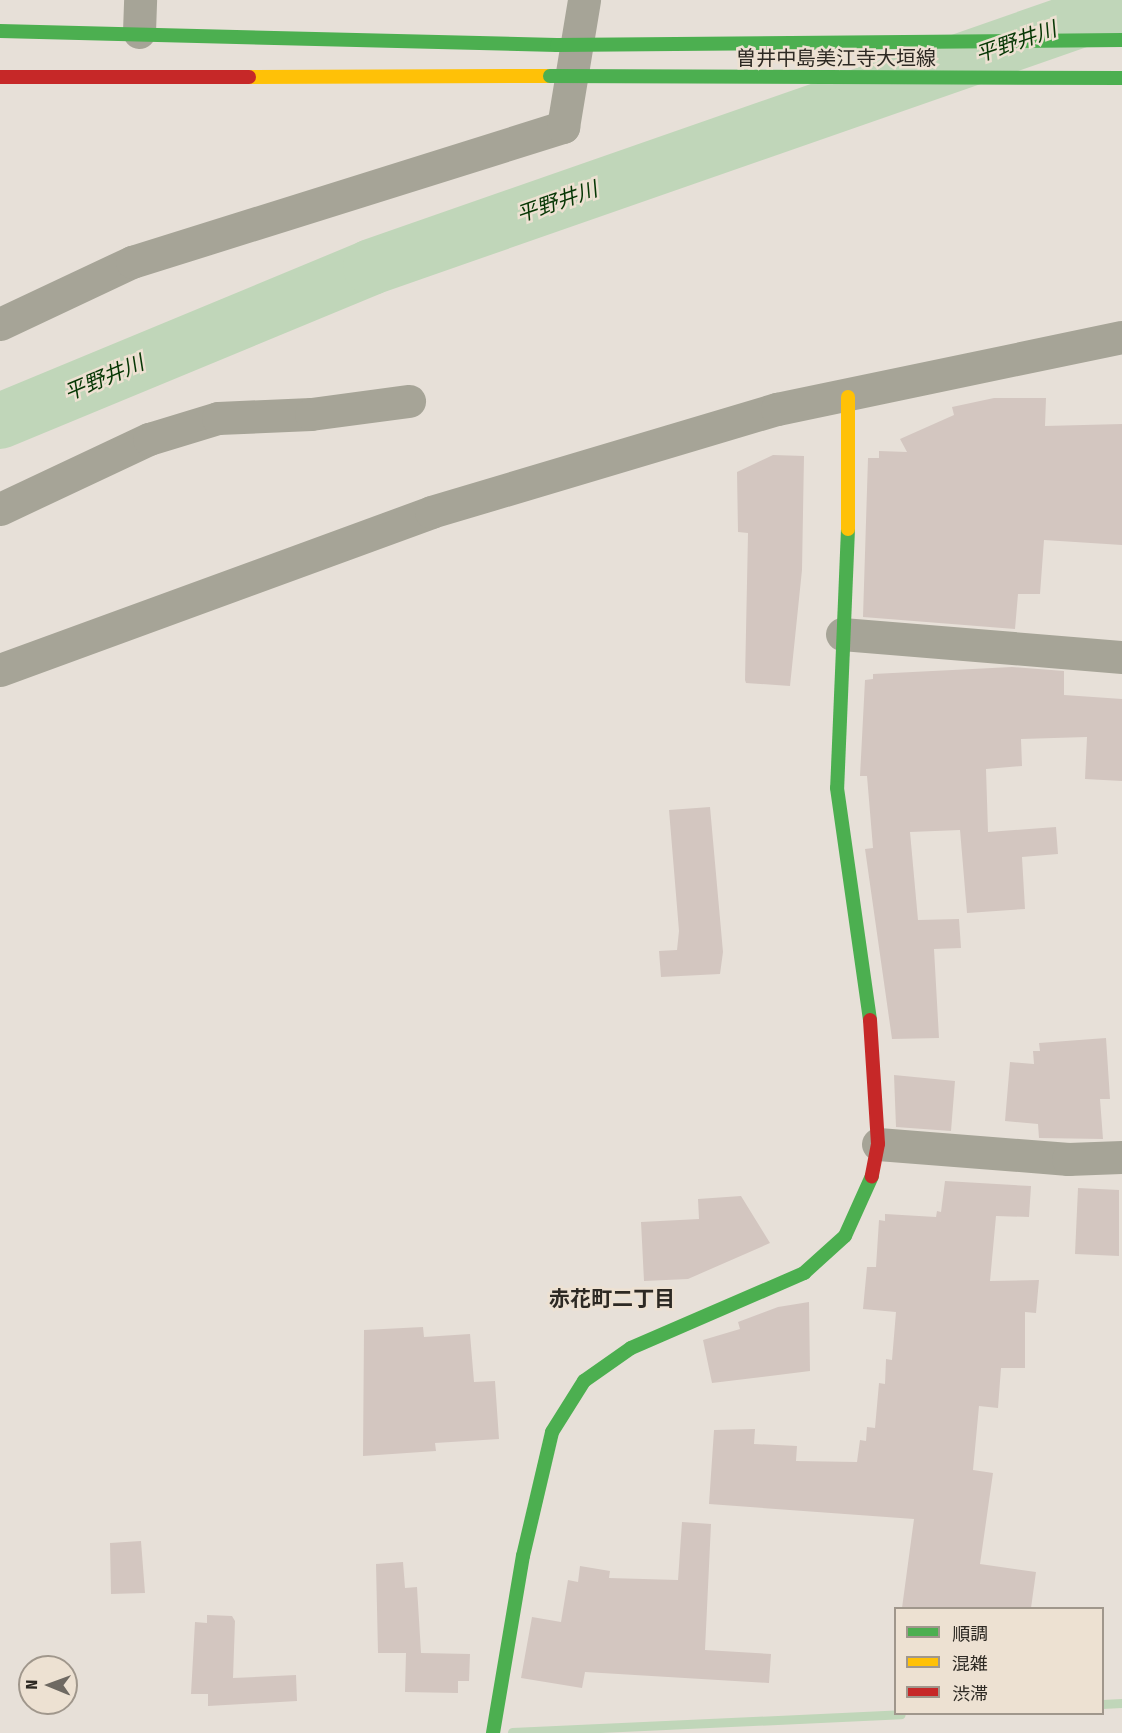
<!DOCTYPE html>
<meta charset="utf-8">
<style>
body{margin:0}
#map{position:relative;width:1122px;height:1733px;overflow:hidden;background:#e7e0d8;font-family:"Fira Sans Condensed","Noto Sans JP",sans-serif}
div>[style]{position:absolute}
.stream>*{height:9px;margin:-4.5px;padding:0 4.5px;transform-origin:4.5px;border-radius:4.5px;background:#c0d6b9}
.river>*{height:56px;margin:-28px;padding:0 28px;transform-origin:28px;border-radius:28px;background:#c0d6b9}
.building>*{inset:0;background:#d3c6c0}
.street>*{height:33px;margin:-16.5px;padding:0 16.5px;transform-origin:16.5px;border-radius:16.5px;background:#a6a497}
.fast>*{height:14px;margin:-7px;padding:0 7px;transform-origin:7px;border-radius:7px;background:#4caf50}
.slow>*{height:14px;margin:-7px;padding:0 7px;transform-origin:7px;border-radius:7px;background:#ffc107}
.jam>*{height:14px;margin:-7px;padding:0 7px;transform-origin:7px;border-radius:7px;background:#c62828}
.fast-bridge>*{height:14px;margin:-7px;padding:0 7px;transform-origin:7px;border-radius:7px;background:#4caf50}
span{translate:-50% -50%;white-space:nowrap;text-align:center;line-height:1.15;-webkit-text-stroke:5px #ede1d2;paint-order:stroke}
.street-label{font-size:20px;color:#2d2923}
.water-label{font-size:21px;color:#063704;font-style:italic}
.neighbourhood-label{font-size:21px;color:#2d2923;font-weight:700}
.legend{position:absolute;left:894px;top:1607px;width:210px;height:108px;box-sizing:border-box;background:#ede1d2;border:2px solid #a0978c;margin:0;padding:8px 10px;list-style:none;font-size:18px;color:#2d2923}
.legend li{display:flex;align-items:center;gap:12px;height:30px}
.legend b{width:30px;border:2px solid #a0978c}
.north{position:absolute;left:18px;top:1655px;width:60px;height:60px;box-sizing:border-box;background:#ede1d2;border:2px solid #a0978c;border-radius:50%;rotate:271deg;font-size:16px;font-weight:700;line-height:24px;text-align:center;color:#2d2923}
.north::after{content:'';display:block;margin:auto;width:21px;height:27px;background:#6e6962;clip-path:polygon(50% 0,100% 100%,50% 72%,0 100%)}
</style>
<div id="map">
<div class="stream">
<i style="left:1102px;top:1704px;width:20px;rotate:-3deg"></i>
<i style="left:512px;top:1732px;width:389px;rotate:-2.6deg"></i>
</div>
<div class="river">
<i style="left:0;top:421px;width:402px;rotate:-22.5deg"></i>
<i style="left:371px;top:267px;width:795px;rotate:-19.23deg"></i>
</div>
<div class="building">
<i style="clip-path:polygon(994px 398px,1046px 398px,1045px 426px,1122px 424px,1122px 545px,1044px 540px,1040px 594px,1018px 594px,1015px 629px,863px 617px,868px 458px,879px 458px,879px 451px,907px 452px,900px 439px,954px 415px,952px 407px)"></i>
<i style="clip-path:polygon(773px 455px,804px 456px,802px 570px,790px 686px,746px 683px,745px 680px,748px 533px,738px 532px,737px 472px)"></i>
<i style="clip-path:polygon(1012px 667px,1064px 671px,1064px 695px,1122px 699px,1122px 781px,1085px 779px,1087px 737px,1021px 739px,1022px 766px,986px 769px,988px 832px,1056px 827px,1058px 854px,1022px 857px,1025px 909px,967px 913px,960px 830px,910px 832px,918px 920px,959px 919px,961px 948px,934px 949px,939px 1038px,892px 1039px,865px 849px,873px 848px,867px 776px,860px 776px,865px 680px,873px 679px,873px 674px)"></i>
<i style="clip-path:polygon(710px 807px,723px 952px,720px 974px,661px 977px,659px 951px,677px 950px,679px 931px,669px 810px)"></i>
<i style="clip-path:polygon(1106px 1038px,1110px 1099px,1100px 1099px,1103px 1139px,1039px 1138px,1038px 1124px,1005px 1121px,1010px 1062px,1034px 1064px,1033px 1051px,1040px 1051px,1039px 1043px)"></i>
<i style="clip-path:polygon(894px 1075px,955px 1081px,951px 1131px,896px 1127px)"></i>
<i style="clip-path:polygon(945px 1181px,1031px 1186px,1029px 1217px,996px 1216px,990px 1281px,1039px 1280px,1036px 1313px,1025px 1312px,1025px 1368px,1001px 1368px,998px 1408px,979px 1406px,973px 1470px,993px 1473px,980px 1564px,1036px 1572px,1031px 1608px,902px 1608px,914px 1519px,709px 1504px,714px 1430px,755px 1429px,754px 1444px,797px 1446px,796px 1461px,857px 1462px,860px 1440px,866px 1441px,867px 1427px,875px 1428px,879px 1383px,885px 1384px,886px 1359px,892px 1360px,896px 1312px,863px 1309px,867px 1267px,876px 1267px,879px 1220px,885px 1221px,885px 1214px,936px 1217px,937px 1211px,941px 1212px)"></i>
<i style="clip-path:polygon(1078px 1188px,1119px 1190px,1119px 1256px,1075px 1254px)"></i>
<i style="clip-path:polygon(741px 1196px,770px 1243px,688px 1279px,644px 1281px,641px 1222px,699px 1219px,698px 1199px)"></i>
<i style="clip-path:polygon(809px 1302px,810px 1371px,712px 1383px,703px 1340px,740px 1329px,738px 1322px,778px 1307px)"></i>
<i style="clip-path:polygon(423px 1327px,424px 1337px,470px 1334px,474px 1382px,495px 1381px,499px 1439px,435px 1443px,436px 1451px,363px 1456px,364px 1330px)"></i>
<i style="clip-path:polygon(682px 1522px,711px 1524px,705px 1650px,771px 1654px,769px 1683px,585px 1672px,582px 1688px,521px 1678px,532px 1617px,561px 1622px,568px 1580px,578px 1582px,580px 1566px,610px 1571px,609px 1578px,678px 1580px)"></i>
<i style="clip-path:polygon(141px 1541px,145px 1593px,111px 1594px,110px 1543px)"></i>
<i style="clip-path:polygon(403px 1562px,405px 1588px,417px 1587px,421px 1653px,470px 1654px,469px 1681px,458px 1681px,458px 1693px,405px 1692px,406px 1653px,378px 1653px,376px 1564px)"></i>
<i style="clip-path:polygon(207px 1615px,232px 1616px,235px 1621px,233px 1678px,296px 1675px,297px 1701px,208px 1706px,208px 1694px,191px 1694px,195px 1622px,207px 1623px)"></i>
</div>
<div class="street">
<i style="left:139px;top:32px;width:32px;rotate:-88deg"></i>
<i style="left:0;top:324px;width:146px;rotate:-25.2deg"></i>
<i style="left:132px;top:262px;width:452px;rotate:-17.4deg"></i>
<i style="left:563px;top:127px;width:129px;rotate:-80.6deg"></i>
<i style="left:0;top:509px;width:165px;rotate:-25.2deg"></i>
<i style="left:149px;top:439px;width:72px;rotate:-16.9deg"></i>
<i style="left:218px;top:418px;width:93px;rotate:-2.5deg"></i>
<i style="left:311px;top:414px;width:99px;rotate:-7.6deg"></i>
<i style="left:842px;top:634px;width:281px;rotate:4.7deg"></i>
<i style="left:0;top:670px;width:459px;rotate:-20.1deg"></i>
<i style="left:431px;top:512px;width:361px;rotate:-16.6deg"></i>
<i style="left:777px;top:409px;width:352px;rotate:-11.8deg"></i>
<i style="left:878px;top:1144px;width:191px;rotate:4.5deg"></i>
<i style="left:1068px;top:1159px;width:54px;rotate:-2.1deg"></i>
</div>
<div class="fast">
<i style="left:0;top:31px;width:557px;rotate:1.44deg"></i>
<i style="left:848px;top:529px;width:259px;rotate:92.4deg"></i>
<i style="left:837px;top:788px;width:234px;rotate:81.9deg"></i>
<i style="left:493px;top:1733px;width:180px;rotate:-80.4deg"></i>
<i style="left:523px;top:1556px;width:127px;rotate:-76.8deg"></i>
<i style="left:552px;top:1432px;width:60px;rotate:-57.9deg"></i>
<i style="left:584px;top:1381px;width:57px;rotate:-35.1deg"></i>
<i style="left:631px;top:1348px;width:189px;rotate:-23.4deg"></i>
<i style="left:804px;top:1273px;width:55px;rotate:-42.1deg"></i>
<i style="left:845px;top:1236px;width:66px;rotate:-65.8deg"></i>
</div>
<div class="slow">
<i style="left:249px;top:77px;width:301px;rotate:-0.2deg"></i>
<i style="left:848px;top:397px;width:132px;rotate:90deg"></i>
</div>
<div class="jam">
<i style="left:0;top:77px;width:249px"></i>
<i style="left:870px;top:1020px;width:124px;rotate:86.3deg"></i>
<i style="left:878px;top:1144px;width:33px;rotate:101deg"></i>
</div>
<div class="fast-bridge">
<i style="left:557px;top:45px;width:565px;rotate:-0.51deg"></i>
<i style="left:550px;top:76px;width:572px;rotate:0.2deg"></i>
</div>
<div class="street-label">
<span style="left:836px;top:58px">曽井中島美江寺大垣線</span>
</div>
<div class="water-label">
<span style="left:1016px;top:42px;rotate:-19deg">平野井川</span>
<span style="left:557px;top:202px;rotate:-19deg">平野井川</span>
<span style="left:104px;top:378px;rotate:-23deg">平野井川</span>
</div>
<div class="neighbourhood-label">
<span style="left:612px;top:1299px">赤花町二丁目</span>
</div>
<ul class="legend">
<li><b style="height:8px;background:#4caf50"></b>順調</li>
<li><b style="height:8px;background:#ffc107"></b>混雑</li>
<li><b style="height:8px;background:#c62828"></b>渋滞</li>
</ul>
<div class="north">N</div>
</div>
